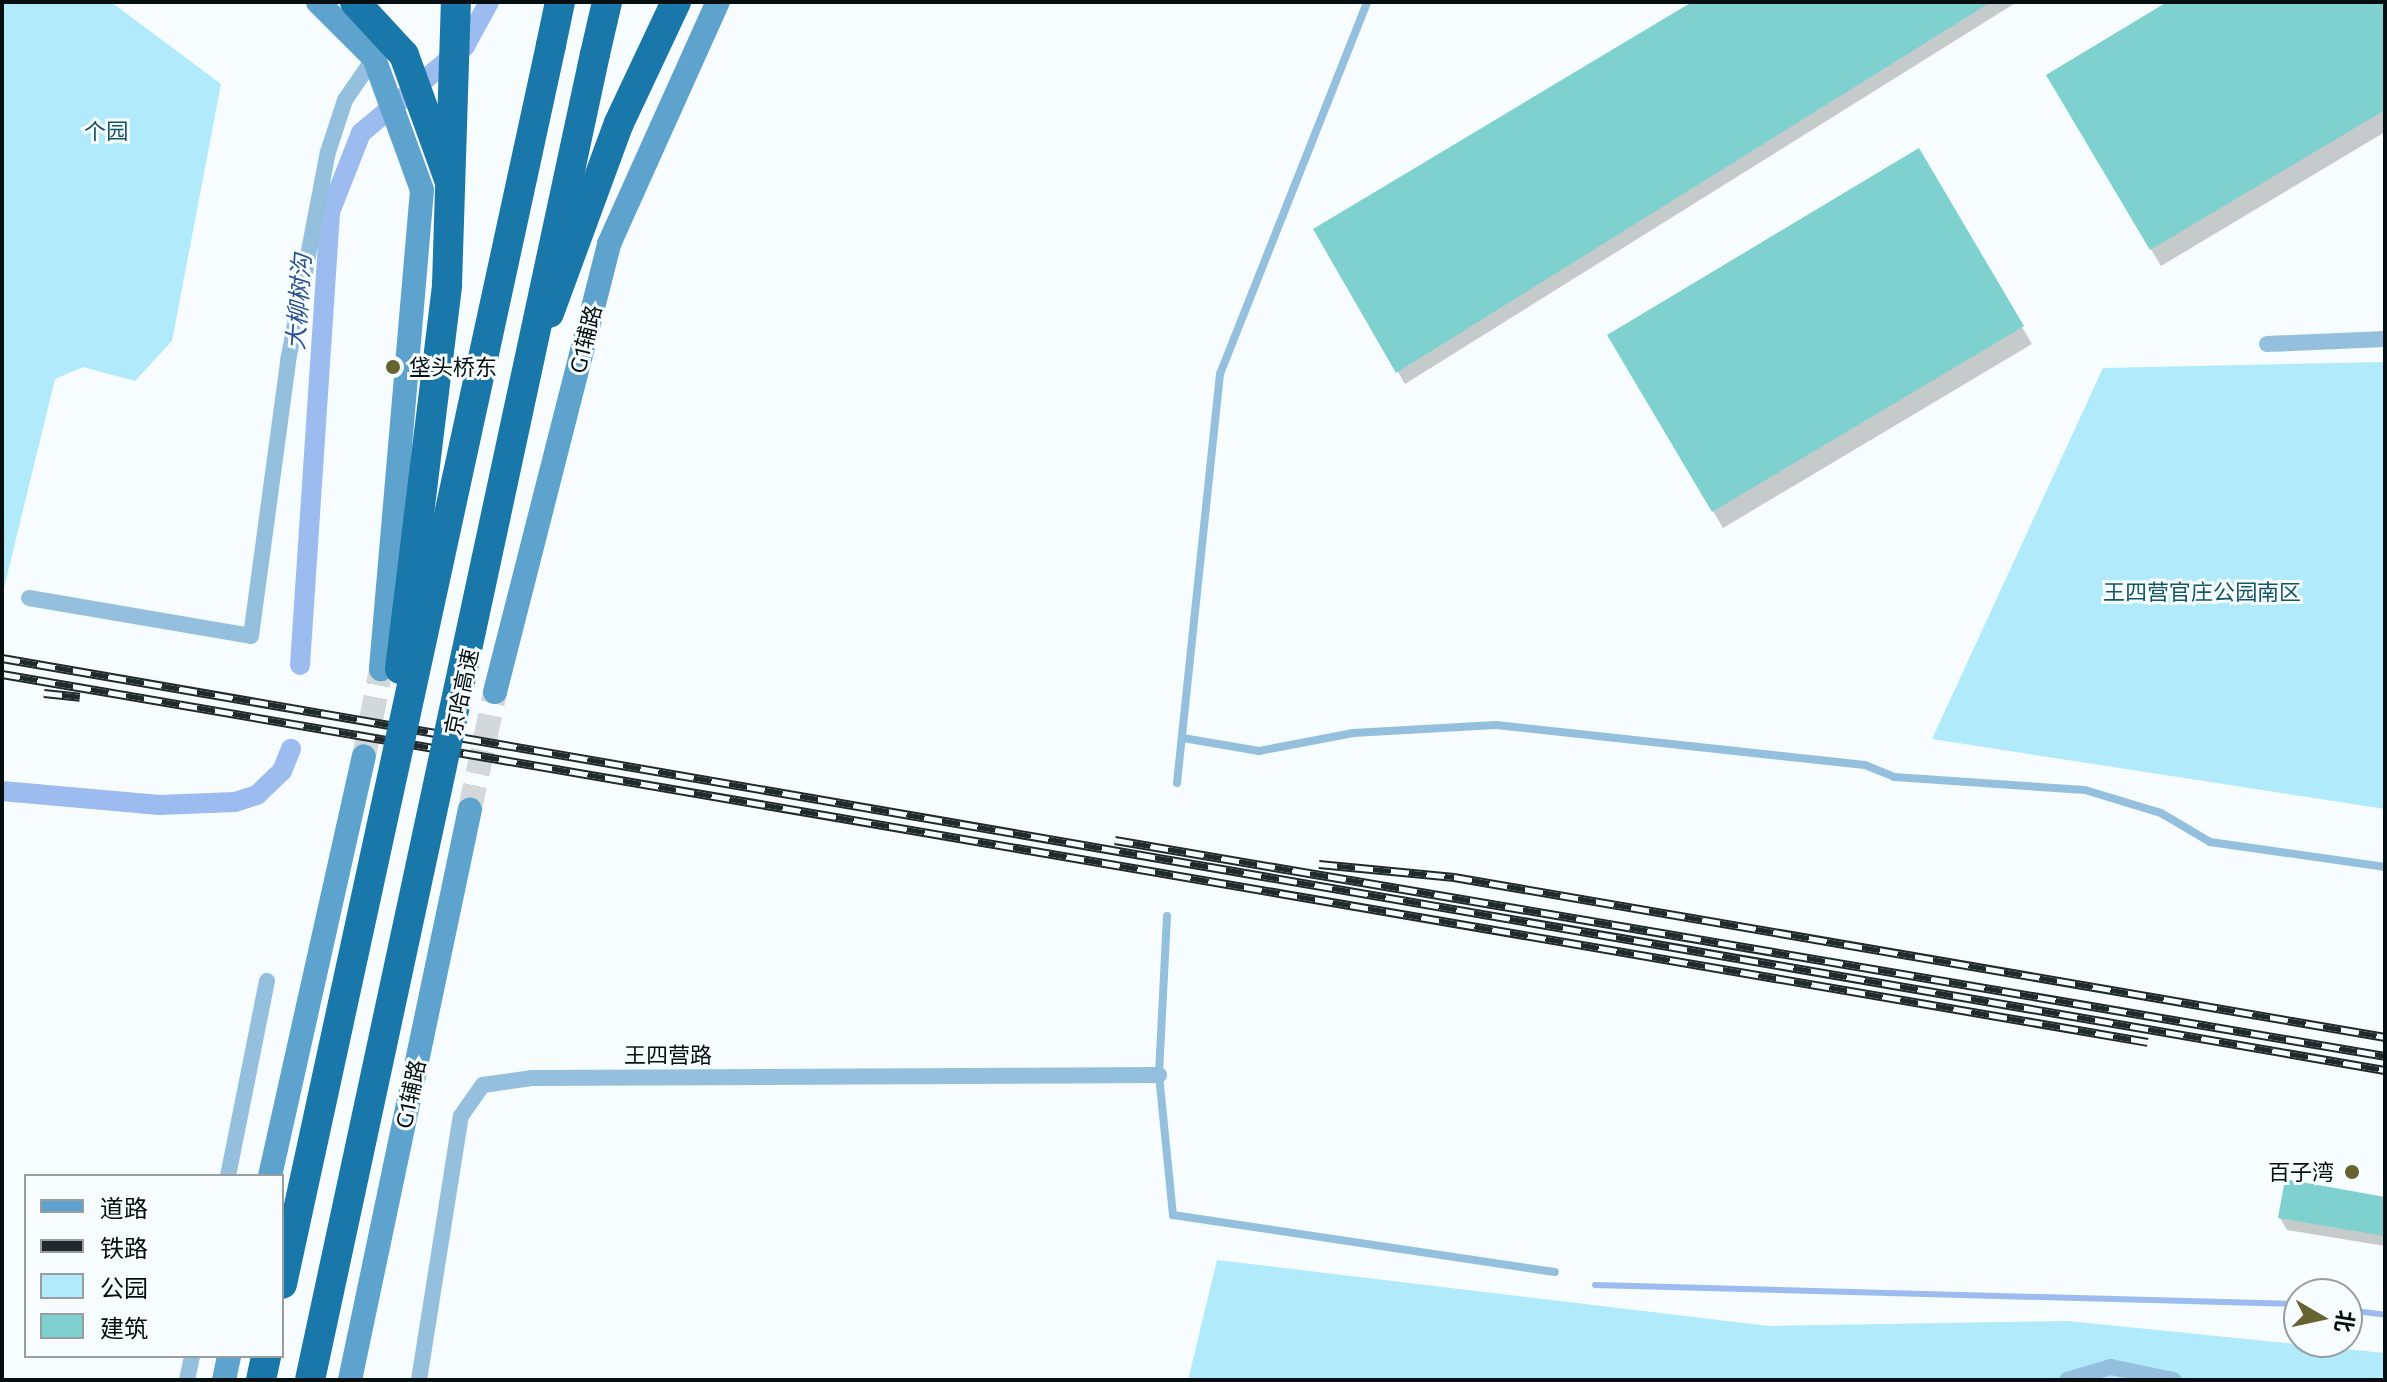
<!DOCTYPE html>
<meta charset="utf-8">
<style>
body{margin:0}
#map{position:relative;width:2387px;height:1382px;overflow:hidden;background:#f7fdfe;font-family:Commissioner,"Noto Sans SC",sans-serif}
div>[style]{position:absolute}
.green>*{inset:0;background:#b1eafa}
.shadow>*{inset:0;background:#0003}
.stream>*{height:6px;margin:-3px;padding:0 3px;transform-origin:3px;border-radius:3px;background:#9cbbee}
.canal>*{height:20px;margin:-10px;padding:0 10px;transform-origin:10px;border-radius:10px;background:#9cbbee}
.building>*{inset:0;background:#7fd1d0}
.secondary-tunnel>*{height:24px;margin-top:-12px;transform-origin:0;background:repeating-linear-gradient(90deg,#d3d9db 0 24px,transparent 0 36px)}
.lane>*{height:8px;margin:-4px;padding:0 4px;transform-origin:4px;border-radius:4px;background:#94c0de}
.street>*{height:16px;margin:-8px;padding:0 8px;transform-origin:8px;border-radius:8px;background:#94c0de}
.secondary>*{height:24px;margin:-12px;padding:0 12px;transform-origin:12px;border-radius:12px;background:#5ea2ce}
.highway>*{height:30px;margin:-15px;padding:0 15px;transform-origin:15px;border-radius:15px;background:#1a77a9}
.rail>*{height:9px;margin-top:-4.5px;transform-origin:0;background:repeating-linear-gradient(90deg,#f7fdfe 0 18px,#202a2c 0 36px);box-sizing:border-box;border-block:2px solid #202a2c}
.highway-bridge>*{height:30px;margin:-15px;padding:0 15px;transform-origin:15px;border-radius:15px;background:#1a77a9}
.dots>*{width:22px;height:22px;translate:-50% -50%;box-sizing:border-box;border:4px solid #f7fdfe;border-radius:50%}
span{translate:-50% -50%;white-space:nowrap;text-align:center;line-height:1.15;-webkit-text-stroke:6px #f7fdfe;paint-order:stroke}
.park-label{font-size:22px;color:#145564}
.street-label{font-size:22px;color:#050f12}
.poi-label{font-size:22px;color:#050f12}
.left{translate:0 -50%;text-align:left}
.right{translate:-100% -50%;text-align:right}
.water-label{font-size:24px;color:#2e518f;font-style:italic}
.frame{position:absolute;inset:0;border:4px solid #050f12;pointer-events:none}
.legend{position:absolute;left:24px;top:1174px;width:260px;height:184px;box-sizing:border-box;background:#f7fdfe;border:2px solid #969ea0;margin:0;padding:10px 14px;list-style:none;font-size:24px;color:#050f12}
.legend li{display:flex;align-items:center;gap:16px;height:40px}
.legend b{width:40px;border:2px solid #969ea0}
.north{position:absolute;left:2283px;top:1278px;width:80px;height:80px;box-sizing:border-box;background:#f7fdfe;border:2px solid #969ea0;border-radius:50%;rotate:99deg;font-size:22px;font-weight:700;line-height:32px;text-align:center;color:#050f12}
.north::after{content:'';display:block;margin:auto;width:28px;height:36px;background:#65632f;clip-path:polygon(50% 0,100% 100%,50% 72%,0 100%)}
</style>
<div id="map">
<div class="green">
<i style="clip-path:polygon(2px 2px,111px 2px,221px 84px,172px 341px,135px 381px,83px 367px,55px 379px,2px 596px)"></i>
<i style="clip-path:polygon(2385px 362px,2385px 809px,1932px 739px,2103px 368px)"></i>
<i style="clip-path:polygon(1217px 1260px,1769px 1326px,2068px 1321px,2385px 1353px,2385px 1380px,1188px 1380px)"></i>
</div>
<div class="shadow">
<i style="clip-path:polygon(1696px 2px,2017px 2px,1405px 384px,1316px 230px)"></i>
<i style="clip-path:polygon(2171px 2px,2385px 2px,2385px 132px,2161px 266px,2048px 75px)"></i>
<i style="clip-path:polygon(1919px 151px,2032px 344px,1723px 528px,1610px 335px)"></i>
<i style="clip-path:polygon(2385px 1199px,2385px 1246px,2287px 1230px,2280px 1218px)"></i>
</div>
<div class="stream">
<i style="left:1595px;top:1285px;width:704px;rotate:1.55deg"></i>
<i style="left:2347px;top:1310px;width:38px;rotate:7deg"></i>
</div>
<div class="canal">
<i style="left:300px;top:665px;width:454px;rotate:-86.2deg"></i>
<i style="left:330px;top:212px;width:85px;rotate:-68.6deg"></i>
<i style="left:361px;top:133px;width:136px;rotate:-39.9deg"></i>
<i style="left:465px;top:46px;width:50px;rotate:-61.4deg"></i>
<i style="left:2px;top:791px;width:158px;rotate:5.1deg"></i>
<i style="left:159px;top:805px;width:76px;rotate:-2.3deg"></i>
<i style="left:235px;top:802px;width:23px;rotate:-18deg"></i>
<i style="left:257px;top:795px;width:35px;rotate:-44deg"></i>
<i style="left:282px;top:771px;width:24px;rotate:-68deg"></i>
</div>
<div class="building">
<i style="clip-path:polygon(1692px 2px,1991px 2px,1396px 373px,1313px 229px)"></i>
<i style="clip-path:polygon(2167px 2px,2385px 2px,2385px 110px,2150px 250px,2046px 75px)"></i>
<i style="clip-path:polygon(1919px 148px,2024px 326px,1712px 512px,1607px 335px)"></i>
<i style="clip-path:polygon(2285px 1179px,2385px 1197px,2385px 1236px,2278px 1218px)"></i>
</div>
<div class="secondary-tunnel">
<i style="left:364px;top:756px;width:89px;rotate:-78.9deg"></i>
<i style="left:470px;top:809px;width:120px;rotate:-77.9deg"></i>
</div>
<div class="lane">
<i style="left:1183px;top:738px;width:77px;rotate:9.7deg"></i>
<i style="left:1259px;top:751px;width:96px;rotate:-10.8deg"></i>
<i style="left:1353px;top:733px;width:143px;rotate:-3.2deg"></i>
<i style="left:1496px;top:725px;width:371px;rotate:6.2deg"></i>
<i style="left:1865px;top:765px;width:31px;rotate:22deg"></i>
<i style="left:1894px;top:777px;width:191px;rotate:3.9deg"></i>
<i style="left:2085px;top:790px;width:79px;rotate:16.8deg"></i>
<i style="left:2161px;top:813px;width:57px;rotate:30.6deg"></i>
<i style="left:2210px;top:842px;width:177px;rotate:8.1deg"></i>
<i style="left:1177px;top:783px;width:411px;rotate:-84deg"></i>
<i style="left:1220px;top:374px;width:400px;rotate:-68.4deg"></i>
<i style="left:1167px;top:916px;width:159px;rotate:92.9deg"></i>
<i style="left:1159px;top:1075px;width:141px;rotate:84.3deg"></i>
<i style="left:1173px;top:1215px;width:386px;rotate:8.5deg"></i>
</div>
<div class="street">
<i style="left:2267px;top:344px;width:118px;rotate:-2.4deg"></i>
<i style="left:29px;top:598px;width:225px;rotate:9.7deg"></i>
<i style="left:251px;top:636px;width:277px;rotate:-82.3deg"></i>
<i style="left:288px;top:361px;width:213px;rotate:-79.2deg"></i>
<i style="left:328px;top:152px;width:55px;rotate:-71.9deg"></i>
<i style="left:345px;top:100px;width:51px;rotate:-55.4deg"></i>
<i style="left:228px;top:1176px;width:199px;rotate:-78.7deg"></i>
<i style="left:187px;top:1380px;width:25px;rotate:-78deg"></i>
<i style="left:419px;top:1380px;width:267px;rotate:-81deg"></i>
<i style="left:461px;top:1116px;width:38px;rotate:-55deg"></i>
<i style="left:483px;top:1085px;width:49px;rotate:-8.1deg"></i>
<i style="left:532px;top:1078px;width:627px;rotate:-0.27deg"></i>
<i style="left:2067px;top:1380px;width:46px;rotate:-16.5deg"></i>
<i style="left:2111px;top:1367px;width:64px;rotate:11.7deg"></i>
</div>
<div class="secondary">
<i style="left:318px;top:2px;width:79px;rotate:45deg"></i>
<i style="left:374px;top:58px;width:140px;rotate:70deg"></i>
<i style="left:422px;top:190px;width:481px;rotate:94.9deg"></i>
<i style="left:495px;top:692px;width:462px;rotate:-75.7deg"></i>
<i style="left:609px;top:244px;width:265px;rotate:-65.8deg"></i>
<i style="left:270px;top:1176px;width:430px;rotate:-77.4deg"></i>
<i style="left:224px;top:1380px;width:25px;rotate:-78deg"></i>
<i style="left:350px;top:1380px;width:583px;rotate:-78.13deg"></i>
</div>
<div class="highway">
<i style="left:355px;top:2px;width:72px;rotate:47.2deg"></i>
<i style="left:404px;top:55px;width:135px;rotate:70.1deg"></i>
<i style="left:551px;top:45px;width:44px;rotate:-78.2deg"></i>
<i style="left:595px;top:54px;width:53px;rotate:-77deg"></i>
<i style="left:549px;top:313px;width:202px;rotate:-69.8deg"></i>
<i style="left:619px;top:123px;width:134px;rotate:-64.8deg"></i>
<i style="left:261px;top:1380px;width:25px;rotate:-78deg"></i>
</div>
<div class="rail">
<i style="left:2px;top:658px;width:2418px;rotate:9.81deg"></i>
<i style="left:2px;top:674px;width:2177px;rotate:9.73deg"></i>
<i style="left:44px;top:693px;width:36px;rotate:6deg"></i>
<i style="left:1115px;top:840px;width:1288px;rotate:9.65deg"></i>
<i style="left:1319px;top:864px;width:136px;rotate:5.5deg"></i>
<i style="left:1454px;top:877px;width:945px;rotate:9.75deg"></i>
</div>
<div class="highway-bridge">
<i style="left:400px;top:669px;width:387px;rotate:-83deg"></i>
<i style="left:447px;top:285px;width:283px;rotate:-88.2deg"></i>
<i style="left:282px;top:1284px;width:1268px;rotate:-77.75deg"></i>
<i style="left:310px;top:1380px;width:1356px;rotate:-77.87deg"></i>
</div>
<div class="dots">
<i style="left:393px;top:367px;background:#65632f"></i>
<i style="left:2352px;top:1172px;background:#65632f"></i>
</div>
<div class="park-label">
<span style="left:106px;top:131px">个园</span>
<span style="left:2202px;top:592px">王四营官庄公园南区</span>
</div>
<div class="street-label">
<span style="left:585px;top:339px;rotate:-76deg">G1辅路</span>
<span style="left:461px;top:692px;rotate:-78deg">京哈高速</span>
<span style="left:668px;top:1055px">王四营路</span>
<span style="left:410px;top:1094px;rotate:-78deg">G1辅路</span>
</div>
<div class="poi-label">
<span class="left" style="left:409px;top:367px">垡头桥东</span>
<span class="right" style="left:2334px;top:1172px">百子湾</span>
</div>
<div class="water-label">
<span style="left:298px;top:302px;rotate:-86deg">大柳树沟</span>
</div>
<div class="frame"></div>
<ul class="legend">
<li><b style="height:10px;background:#5ea2ce"></b>道路</li>
<li><b style="height:10px;background:#202a2c"></b>铁路</li>
<li><b style="height:22px;background:#b1eafa"></b>公园</li>
<li><b style="height:22px;background:#7fd1d0"></b>建筑</li>
</ul>
<div class="north">北</div>
</div>
